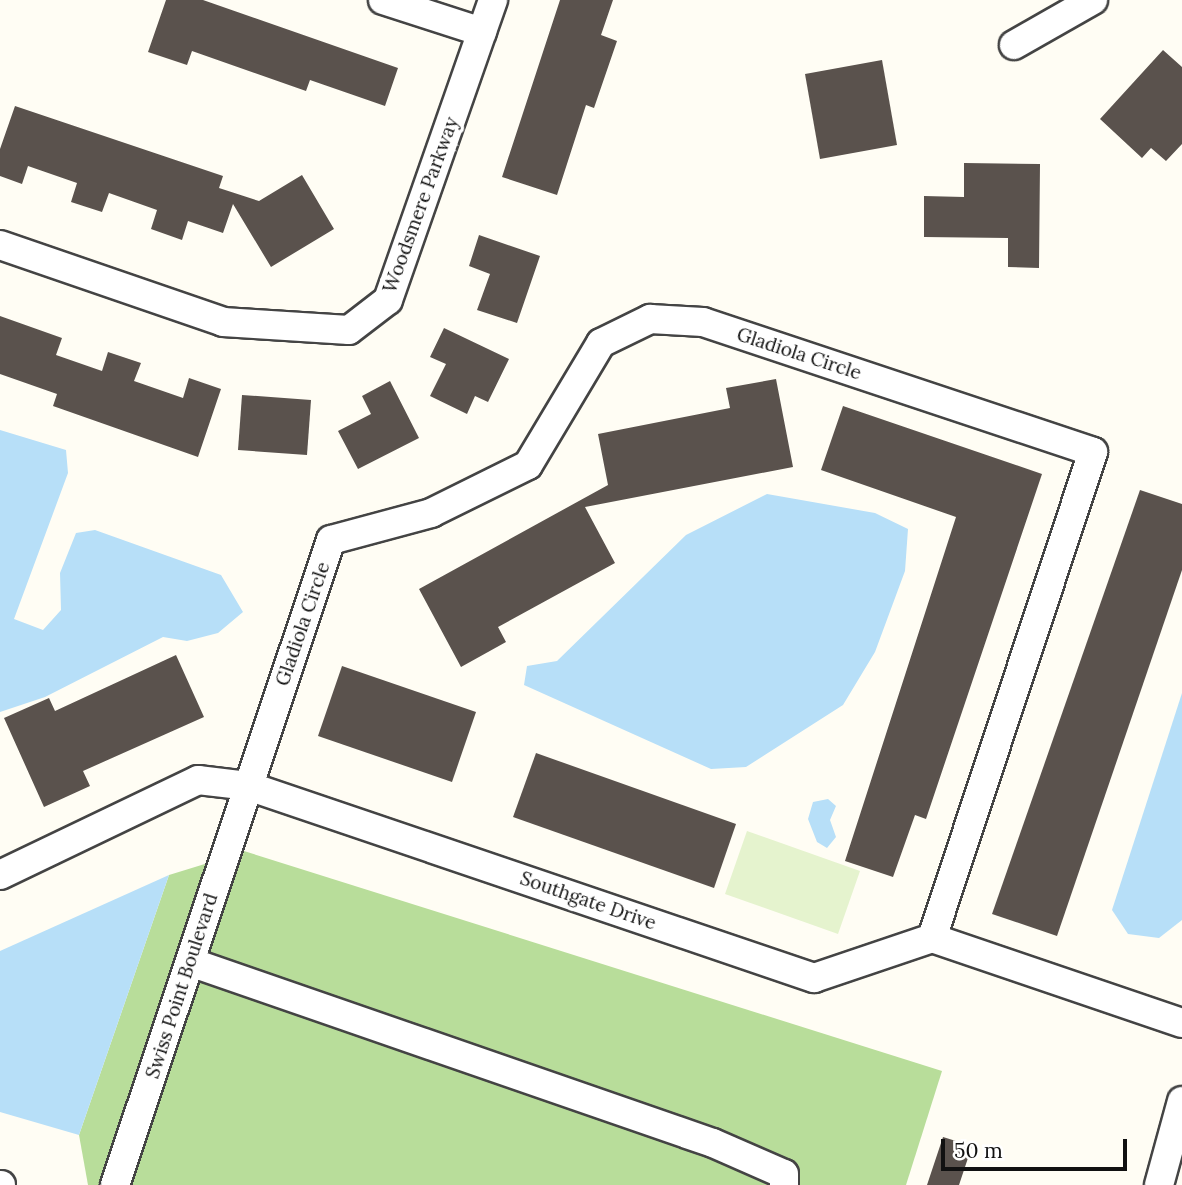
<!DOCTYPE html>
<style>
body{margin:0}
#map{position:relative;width:1182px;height:1185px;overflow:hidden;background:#fffdf4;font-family:Lora,serif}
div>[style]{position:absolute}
.forest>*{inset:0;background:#b8dd9a}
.pitch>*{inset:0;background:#e5f3ce}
.water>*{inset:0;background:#b7dff8}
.building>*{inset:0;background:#5a524d}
.roads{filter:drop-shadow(2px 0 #444) drop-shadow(-2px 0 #444) drop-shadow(0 2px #444) drop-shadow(0 -2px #444)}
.minor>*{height:28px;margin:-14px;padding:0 14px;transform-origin:14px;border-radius:14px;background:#fff}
span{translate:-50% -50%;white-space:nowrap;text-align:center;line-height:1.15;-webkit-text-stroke:7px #fff;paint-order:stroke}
.street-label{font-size:19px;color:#111}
.scale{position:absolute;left:941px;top:1139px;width:186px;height:32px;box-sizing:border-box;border:4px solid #111;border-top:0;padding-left:9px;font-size:21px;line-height:24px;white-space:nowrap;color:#111;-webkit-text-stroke:5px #fff;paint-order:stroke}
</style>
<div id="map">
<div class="forest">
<i style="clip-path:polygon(244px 851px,942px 1071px,906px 1185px,130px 1185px)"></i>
<i style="clip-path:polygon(208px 863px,100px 1185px,88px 1185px,79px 1135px,169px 875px)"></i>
</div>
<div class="pitch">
<i style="clip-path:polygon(747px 831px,860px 871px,838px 934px,725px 894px)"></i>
</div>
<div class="water">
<i style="clip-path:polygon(0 430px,66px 450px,68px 473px,14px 619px,43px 630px,61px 610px,60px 573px,76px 533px,95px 530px,221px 575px,243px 612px,218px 633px,187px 641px,163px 637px,45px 697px,0 712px)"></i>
<i style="clip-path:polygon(767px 494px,875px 513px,908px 529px,905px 571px,875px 652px,843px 705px,746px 767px,711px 769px,524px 685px,527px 666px,557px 661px,686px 535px)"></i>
<i style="clip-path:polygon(1182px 693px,1182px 920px,1159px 938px,1128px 934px,1112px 910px)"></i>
<i style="clip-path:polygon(828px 799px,836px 806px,830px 820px,836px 837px,827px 848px,817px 842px,808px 819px,813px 802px)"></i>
<i style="clip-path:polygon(169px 875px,79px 1135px,0 1112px,0 951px)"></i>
</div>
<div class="building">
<i style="clip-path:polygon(166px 0,203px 0,398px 68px,385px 106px,310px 80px,306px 91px,192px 51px,187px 65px,148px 52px)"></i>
<i style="clip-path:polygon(560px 0,613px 0,601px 35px,617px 41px,594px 108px,586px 105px,557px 195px,502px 177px)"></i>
<i style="clip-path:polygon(1163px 50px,1182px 67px,1182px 144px,1166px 161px,1151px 148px,1142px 158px,1100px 119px)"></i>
<i style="clip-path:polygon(882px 60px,897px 145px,820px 159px,805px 74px)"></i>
<i style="clip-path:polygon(15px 106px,223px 176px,219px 188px,259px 201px,302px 175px,334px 229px,271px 267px,233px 204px,223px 233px,188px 221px,182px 240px,151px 229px,157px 210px,109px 193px,102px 212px,71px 202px,77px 183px,28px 166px,22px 184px,0 176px,0 149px)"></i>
<i style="clip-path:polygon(964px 163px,1040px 164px,1039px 268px,1008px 267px,1008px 238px,924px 237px,924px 196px,964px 197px)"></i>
<i style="clip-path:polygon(479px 235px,540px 256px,517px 323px,477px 310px,490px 274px,469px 266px)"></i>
<i style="clip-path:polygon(0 316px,62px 338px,56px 355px,102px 371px,108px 352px,141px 363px,134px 381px,183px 398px,189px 378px,221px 389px,198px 457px,53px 406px,57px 394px,0 374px)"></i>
<i style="clip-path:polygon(444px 328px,509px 359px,488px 402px,475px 396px,467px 414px,430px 396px,446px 364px,430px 357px)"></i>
<i style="clip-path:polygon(776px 379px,793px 467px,585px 507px,615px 563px,498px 627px,506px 642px,461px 667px,419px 589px,608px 485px,598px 434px,730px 408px,726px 388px)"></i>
<i style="clip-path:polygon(390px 381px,419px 438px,358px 469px,338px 431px,371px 414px,362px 396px)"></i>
<i style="clip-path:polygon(242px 395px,311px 400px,307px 455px,238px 450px)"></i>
<i style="clip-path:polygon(843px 406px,1042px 474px,926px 819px,915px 815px,893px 877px,845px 861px,956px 517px,821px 470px)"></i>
<i style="clip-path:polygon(1140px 490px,1182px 504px,1182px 570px,1057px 936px,992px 914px)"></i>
<i style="clip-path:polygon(176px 655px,204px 717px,83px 771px,90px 786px,44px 807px,4px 718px,49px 698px,55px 711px)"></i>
<i style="clip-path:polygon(342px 666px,476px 712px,452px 782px,318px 736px)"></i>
<i style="clip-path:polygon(536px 753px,736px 824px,714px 888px,513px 817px)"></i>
<i style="clip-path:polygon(943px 1137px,972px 1146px,959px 1185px,927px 1185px)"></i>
</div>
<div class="roads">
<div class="minor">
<i style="left:383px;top:0;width:104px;rotate:17.9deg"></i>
<i style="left:1014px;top:45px;width:91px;rotate:-29.7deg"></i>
<i style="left:0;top:245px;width:236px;rotate:19deg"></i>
<i style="left:223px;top:322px;width:126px;rotate:3.6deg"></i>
<i style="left:349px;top:330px;width:49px;rotate:-37.6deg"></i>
<i style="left:388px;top:300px;width:318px;rotate:-70.7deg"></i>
<i style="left:0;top:875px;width:220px;rotate:-25.6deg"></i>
<i style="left:198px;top:780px;width:50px;rotate:6.8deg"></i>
<i style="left:248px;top:786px;width:598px;rotate:18.74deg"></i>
<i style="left:814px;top:978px;width:125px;rotate:-18.7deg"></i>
<i style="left:932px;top:938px;width:264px;rotate:18.8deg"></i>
<i style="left:190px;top:962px;width:553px;rotate:19.09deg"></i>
<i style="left:713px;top:1143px;width:77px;rotate:23.6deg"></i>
<i style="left:784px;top:1174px;width:11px;rotate:90deg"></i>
<i style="left:0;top:1185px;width:1px"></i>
<i style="left:115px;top:1185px;width:680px;rotate:-71.49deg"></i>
<i style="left:331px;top:540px;width:104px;rotate:-15.1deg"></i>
<i style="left:431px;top:513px;width:108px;rotate:-26.3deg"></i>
<i style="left:528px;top:465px;width:142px;rotate:-59.1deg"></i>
<i style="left:601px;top:343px;width:55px;rotate:-26.1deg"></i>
<i style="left:650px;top:319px;width:53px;rotate:3.2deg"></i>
<i style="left:703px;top:322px;width:411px;rotate:18.4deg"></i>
<i style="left:1093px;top:452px;width:512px;rotate:108.33deg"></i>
<i style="left:1159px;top:1185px;width:87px;rotate:-74.7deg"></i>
</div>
</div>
<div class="street-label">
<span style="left:421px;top:205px;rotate:-70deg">Woodsmere Parkway</span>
<span style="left:799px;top:354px;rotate:18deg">Gladiola Circle</span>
<span style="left:303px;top:624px;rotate:-71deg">Gladiola Circle</span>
<span style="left:588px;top:901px;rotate:19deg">Southgate Drive</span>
<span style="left:182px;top:986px;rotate:-72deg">Swiss Point Boulevard</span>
</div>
<div class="scale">50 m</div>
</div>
